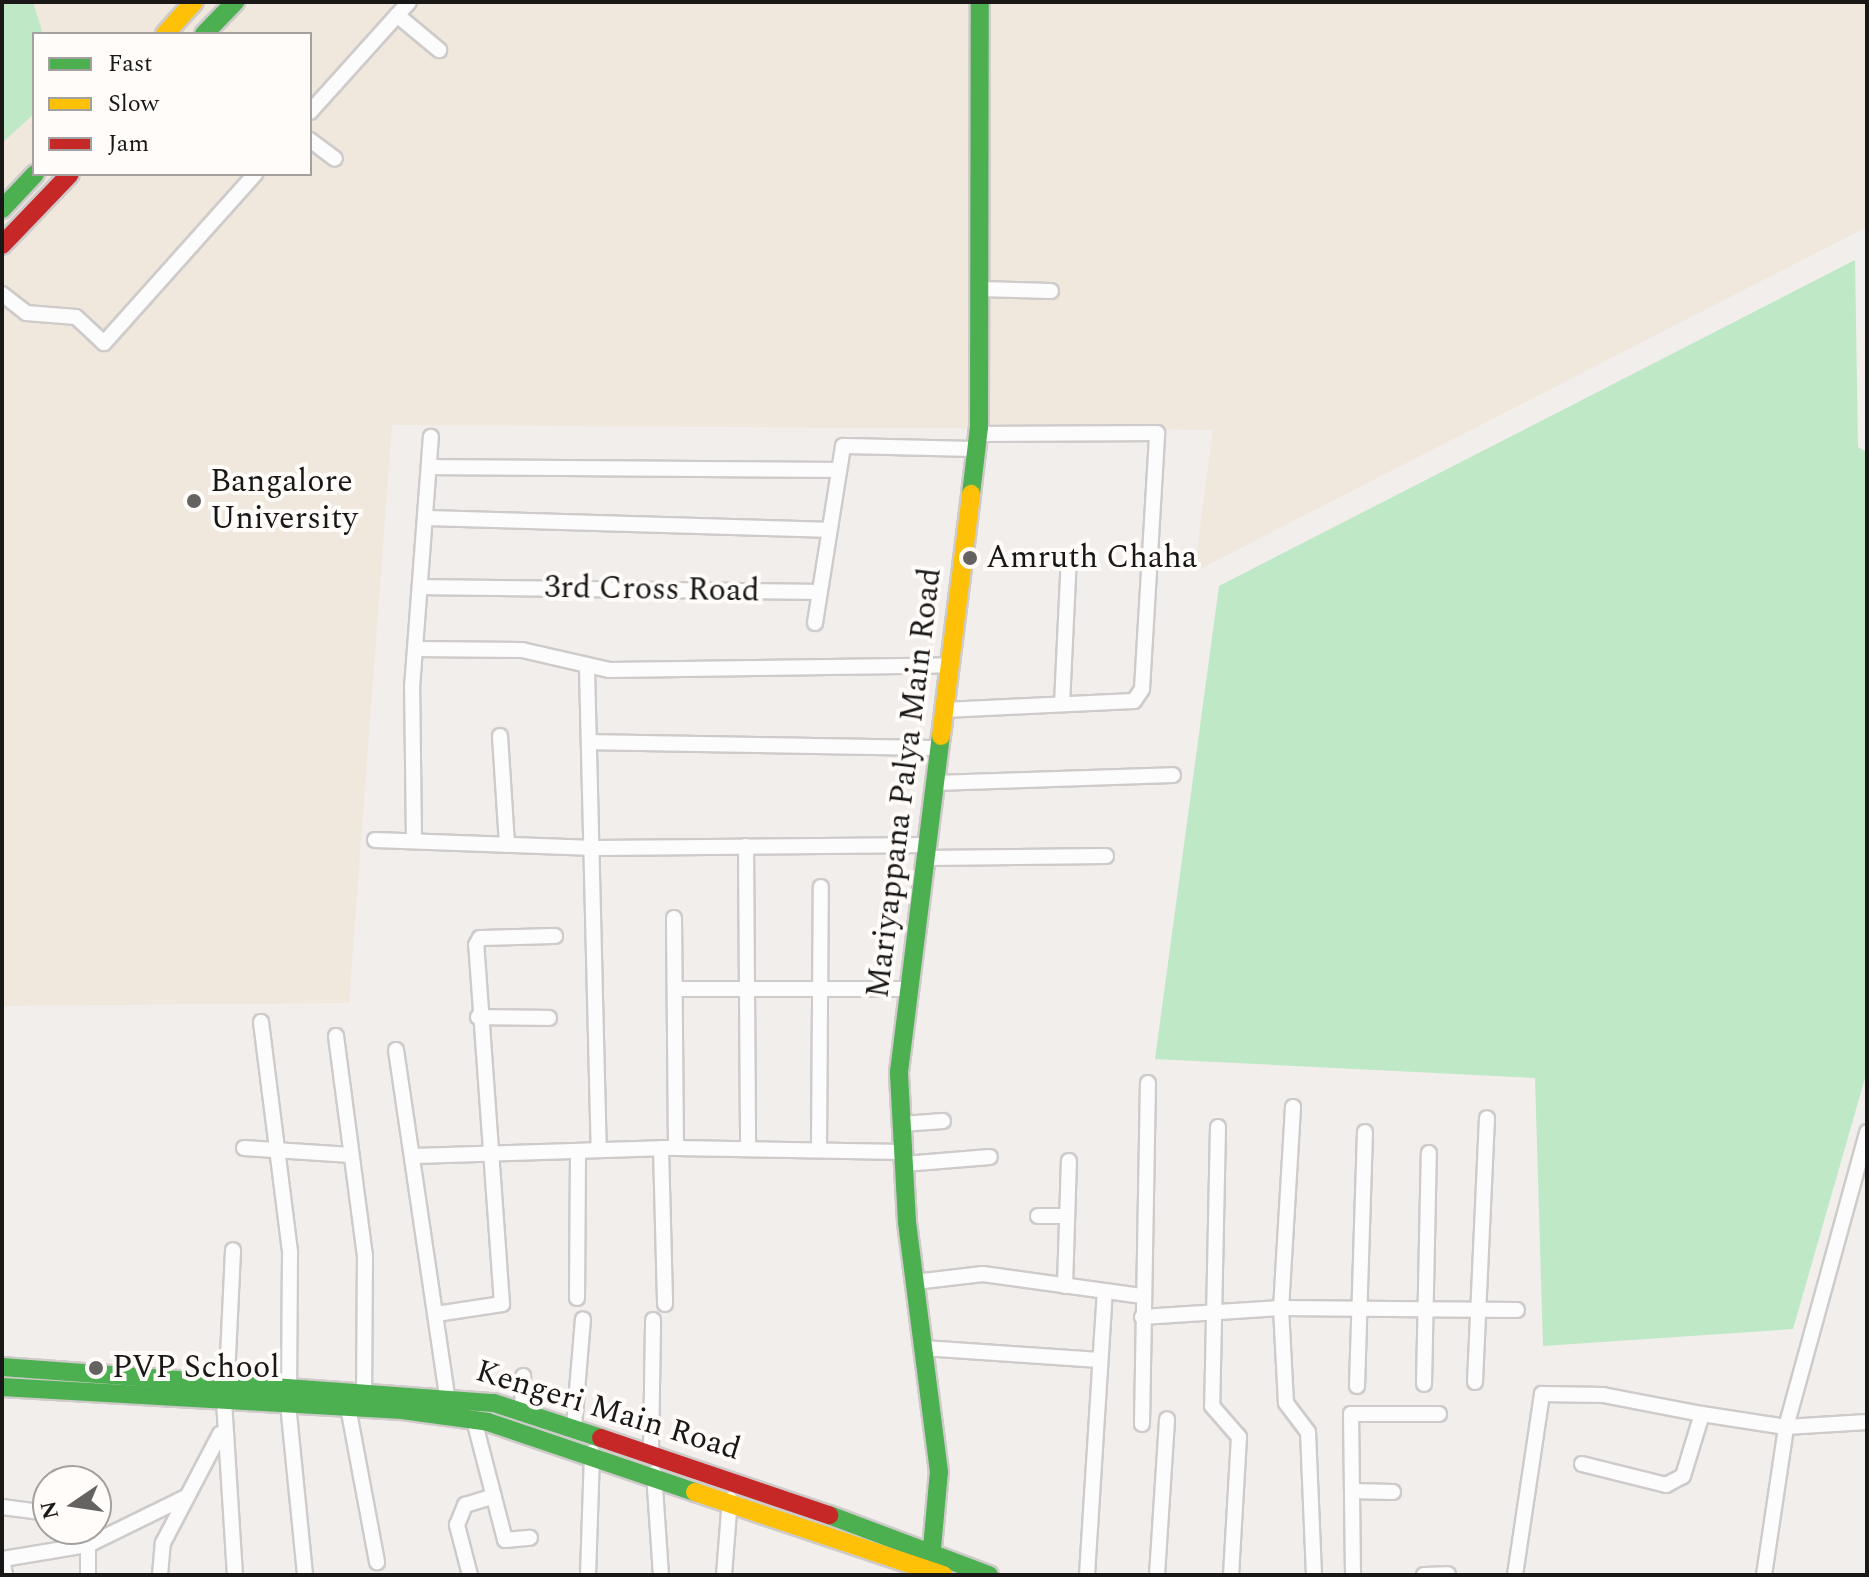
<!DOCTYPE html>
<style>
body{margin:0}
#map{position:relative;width:1869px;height:1577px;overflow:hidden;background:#f1eeec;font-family:Spectral,serif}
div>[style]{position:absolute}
.commercial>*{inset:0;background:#f0e8dd}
.green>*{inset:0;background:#bfe8c7}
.roads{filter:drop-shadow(2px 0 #cecbca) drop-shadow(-2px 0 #cecbca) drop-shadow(0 2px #cecbca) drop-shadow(0 -2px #cecbca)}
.street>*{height:14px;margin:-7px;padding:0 7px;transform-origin:7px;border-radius:7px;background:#fdfcfc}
.fast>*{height:18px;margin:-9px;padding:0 9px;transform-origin:9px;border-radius:9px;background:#4caf50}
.slow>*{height:18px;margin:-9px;padding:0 9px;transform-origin:9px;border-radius:9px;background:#ffc107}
.jam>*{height:18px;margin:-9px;padding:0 9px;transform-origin:9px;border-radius:9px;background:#c62828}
.dots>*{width:22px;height:22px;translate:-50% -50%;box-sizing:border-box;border:4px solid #fffcfa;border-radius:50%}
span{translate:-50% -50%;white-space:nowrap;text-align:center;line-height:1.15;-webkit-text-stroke:8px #fffcfa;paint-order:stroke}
.poi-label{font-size:32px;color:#191817}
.left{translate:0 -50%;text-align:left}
.street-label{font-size:32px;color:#191817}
.frame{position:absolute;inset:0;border:4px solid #191817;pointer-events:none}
.legend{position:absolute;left:32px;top:32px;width:280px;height:144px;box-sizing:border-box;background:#fffcfa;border:2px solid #a3a19f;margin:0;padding:10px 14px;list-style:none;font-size:24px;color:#191817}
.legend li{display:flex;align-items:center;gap:16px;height:40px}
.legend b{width:40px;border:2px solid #a3a19f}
.north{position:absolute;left:32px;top:1465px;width:80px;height:80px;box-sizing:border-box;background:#fffcfa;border:2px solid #a3a19f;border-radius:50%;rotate:257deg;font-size:22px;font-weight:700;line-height:32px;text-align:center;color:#191817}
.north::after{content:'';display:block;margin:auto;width:28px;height:36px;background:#656362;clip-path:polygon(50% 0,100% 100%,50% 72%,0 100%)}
</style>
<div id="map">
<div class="commercial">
<i style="clip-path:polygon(evenodd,2px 2px,1867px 2px,1867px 227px,1194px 572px,1213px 430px,392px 425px,349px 1003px,2px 1006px,2px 2px,34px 34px,310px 34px,310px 174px,34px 174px,34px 34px)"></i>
</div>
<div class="green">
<i style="clip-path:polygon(2px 2px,33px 2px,43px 34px,34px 34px,34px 114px,2px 143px)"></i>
<i style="clip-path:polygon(1855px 260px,1858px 447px,1867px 452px,1867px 1071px,1793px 1329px,1543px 1346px,1535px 1078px,1155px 1059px,1219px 586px)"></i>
</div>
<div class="roads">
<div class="street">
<i style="left:397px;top:15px;width:55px;rotate:39.8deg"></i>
<i style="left:310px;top:112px;width:148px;rotate:-48deg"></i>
<i style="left:310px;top:140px;width:31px;rotate:37deg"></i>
<i style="left:980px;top:289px;width:71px;rotate:1.6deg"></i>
<i style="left:2px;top:294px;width:31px;rotate:38deg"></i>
<i style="left:26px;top:313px;width:50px;rotate:4.6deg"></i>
<i style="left:76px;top:317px;width:38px;rotate:43deg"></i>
<i style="left:104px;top:343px;width:227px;rotate:-48.2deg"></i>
<i style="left:429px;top:467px;width:406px;rotate:0.4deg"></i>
<i style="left:426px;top:518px;width:401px;rotate:1.7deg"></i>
<i style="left:422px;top:587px;width:396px;rotate:0.7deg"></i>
<i style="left:815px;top:623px;width:179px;rotate:-81deg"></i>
<i style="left:843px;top:446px;width:134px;rotate:1.3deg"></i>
<i style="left:417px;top:649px;width:105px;rotate:0.5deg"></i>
<i style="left:522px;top:650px;width:89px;rotate:12.9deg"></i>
<i style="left:609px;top:670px;width:341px;rotate:-0.8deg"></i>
<i style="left:587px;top:669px;width:480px;rotate:88.6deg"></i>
<i style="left:1062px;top:704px;width:147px;rotate:-87.3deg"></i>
<i style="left:944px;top:710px;width:190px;rotate:-2.7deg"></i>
<i style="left:1134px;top:701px;width:14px;rotate:-56deg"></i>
<i style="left:1142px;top:689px;width:256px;rotate:-86.6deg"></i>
<i style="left:1157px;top:433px;width:178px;rotate:179.7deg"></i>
<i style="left:500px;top:736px;width:109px;rotate:86.3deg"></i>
<i style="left:590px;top:742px;width:349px;rotate:1deg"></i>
<i style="left:935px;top:783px;width:238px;rotate:-1.9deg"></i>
<i style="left:375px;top:840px;width:220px;rotate:2.1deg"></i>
<i style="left:595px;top:848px;width:332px;rotate:-0.5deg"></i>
<i style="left:414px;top:841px;width:153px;rotate:-90.7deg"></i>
<i style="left:412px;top:688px;width:252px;rotate:-85.7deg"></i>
<i style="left:746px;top:846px;width:303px;rotate:89.6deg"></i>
<i style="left:926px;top:858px;width:180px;rotate:-0.6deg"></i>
<i style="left:674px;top:918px;width:230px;rotate:89.5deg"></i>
<i style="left:676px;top:989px;width:233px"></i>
<i style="left:478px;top:1017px;width:71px;rotate:0.8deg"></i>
<i style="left:261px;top:1022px;width:233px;rotate:82.8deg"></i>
<i style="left:290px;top:1253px;width:131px;rotate:90.4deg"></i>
<i style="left:336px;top:1036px;width:221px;rotate:82.5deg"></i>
<i style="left:365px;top:1255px;width:133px;rotate:90.4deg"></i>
<i style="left:396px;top:1050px;width:349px;rotate:81.6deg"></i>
<i style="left:1293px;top:1107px;width:201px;rotate:93.4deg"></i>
<i style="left:1281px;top:1308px;width:95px;rotate:87deg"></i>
<i style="left:1286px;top:1403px;width:36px;rotate:53deg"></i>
<i style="left:1308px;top:1432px;width:143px;rotate:87.6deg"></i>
<i style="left:902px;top:1124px;width:41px;rotate:-4.2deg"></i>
<i style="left:1218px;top:1127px;width:279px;rotate:91.2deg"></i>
<i style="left:1212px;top:1406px;width:41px;rotate:48.9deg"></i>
<i style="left:1239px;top:1437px;width:138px;rotate:93.3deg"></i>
<i style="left:244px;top:1148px;width:107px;rotate:3.7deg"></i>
<i style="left:661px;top:1148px;width:156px;rotate:88.5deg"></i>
<i style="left:819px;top:1148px;width:261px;rotate:-89.6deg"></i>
<i style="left:415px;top:1156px;width:261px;rotate:-1.8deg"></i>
<i style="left:676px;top:1148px;width:227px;rotate:1deg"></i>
<i style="left:904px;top:1164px;width:86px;rotate:-4.7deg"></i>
<i style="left:1038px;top:1216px;width:29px"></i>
<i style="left:915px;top:1282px;width:68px;rotate:-6.7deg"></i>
<i style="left:983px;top:1274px;width:161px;rotate:7.9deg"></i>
<i style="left:1065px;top:1286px;width:125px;rotate:-88.2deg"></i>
<i style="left:577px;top:1298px;width:146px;rotate:-89.6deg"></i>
<i style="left:436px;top:1314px;width:67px;rotate:-8.6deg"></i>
<i style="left:502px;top:1304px;width:360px;rotate:-94.1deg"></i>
<i style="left:476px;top:945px;width:8px;rotate:-60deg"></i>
<i style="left:480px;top:938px;width:75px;rotate:-1.5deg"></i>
<i style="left:1142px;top:1317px;width:139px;rotate:-3.7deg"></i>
<i style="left:1281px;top:1308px;width:236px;rotate:0.5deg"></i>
<i style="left:923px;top:1348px;width:177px;rotate:3.9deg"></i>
<i style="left:227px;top:1378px;width:128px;rotate:-87.3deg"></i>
<i style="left:1475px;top:1382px;width:264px;rotate:-87.4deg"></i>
<i style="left:1424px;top:1384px;width:231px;rotate:-88.8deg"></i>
<i style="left:1357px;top:1386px;width:254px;rotate:-88.2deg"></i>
<i style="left:224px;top:1401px;width:174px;rotate:86.4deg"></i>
<i style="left:288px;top:1404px;width:172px;rotate:84.3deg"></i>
<i style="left:348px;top:1407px;width:158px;rotate:79.4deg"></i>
<i style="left:522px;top:1411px;width:35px;rotate:-88deg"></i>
<i style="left:474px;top:1420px;width:124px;rotate:75.5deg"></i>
<i style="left:505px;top:1540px;width:25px;rotate:-5deg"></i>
<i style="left:1142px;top:1424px;width:341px;rotate:-89deg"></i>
<i style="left:574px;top:1426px;width:107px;rotate:-85.2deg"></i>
<i style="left:651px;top:1452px;width:132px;rotate:-89.1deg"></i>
<i style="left:1582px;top:1464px;width:87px;rotate:14deg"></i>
<i style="left:1666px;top:1485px;width:19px;rotate:-28deg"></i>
<i style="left:1683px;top:1476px;width:65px;rotate:-73deg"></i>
<i style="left:1702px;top:1414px;width:85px;rotate:8.8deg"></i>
<i style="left:1786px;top:1427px;width:81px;rotate:-3.5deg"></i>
<i style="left:654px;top:1473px;width:102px;rotate:86.1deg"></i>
<i style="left:1352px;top:1491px;width:41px;rotate:1.4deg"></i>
<i style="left:2px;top:1507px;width:46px;rotate:7.4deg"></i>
<i style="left:74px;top:1529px;width:21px;rotate:49deg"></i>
<i style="left:2px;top:1559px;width:16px;rotate:79deg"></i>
<i style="left:3px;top:1559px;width:86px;rotate:-9.4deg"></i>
<i style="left:88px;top:1575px;width:30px;rotate:-90deg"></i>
<i style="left:88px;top:1545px;width:109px;rotate:-26.1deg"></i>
<i style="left:160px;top:1575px;width:32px;rotate:-85deg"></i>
<i style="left:163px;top:1543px;width:123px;rotate:-62.4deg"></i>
<i style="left:470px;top:1575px;width:52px;rotate:-104.6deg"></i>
<i style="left:457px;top:1525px;width:22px;rotate:-68deg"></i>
<i style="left:465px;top:1505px;width:30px;rotate:-17deg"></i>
<i style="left:588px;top:1575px;width:123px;rotate:-88.1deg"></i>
<i style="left:724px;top:1575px;width:76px;rotate:-85.5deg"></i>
<i style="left:1087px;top:1575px;width:284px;rotate:-86.4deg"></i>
<i style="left:1157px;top:1575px;width:156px;rotate:-86.3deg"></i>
<i style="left:1353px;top:1575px;width:161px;rotate:-90.7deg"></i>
<i style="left:1351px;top:1414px;width:88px"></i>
<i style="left:1424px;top:1575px;width:24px;rotate:-2deg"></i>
<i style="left:1515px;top:1575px;width:183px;rotate:-81.5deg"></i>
<i style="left:1542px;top:1394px;width:61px;rotate:0.9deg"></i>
<i style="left:1603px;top:1395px;width:101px;rotate:10.9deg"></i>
<i style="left:1764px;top:1575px;width:150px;rotate:-81.5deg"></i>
<i style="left:1786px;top:1427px;width:306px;rotate:-74.6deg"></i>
</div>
<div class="fast">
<i style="left:204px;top:34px;width:45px;rotate:-45.9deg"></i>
<i style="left:2px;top:209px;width:48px;rotate:-46.7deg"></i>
<i style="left:971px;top:494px;width:67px;rotate:-83.2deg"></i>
<i style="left:979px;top:427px;width:425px;rotate:-89.9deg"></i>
<i style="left:2px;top:1367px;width:493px;rotate:4.2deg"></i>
<i style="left:494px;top:1403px;width:113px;rotate:18.1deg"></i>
<i style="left:2px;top:1387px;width:401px;rotate:3.3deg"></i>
<i style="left:402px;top:1410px;width:87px;rotate:7.9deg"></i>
<i style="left:488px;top:1422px;width:219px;rotate:18.7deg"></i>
<i style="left:829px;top:1515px;width:171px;rotate:20.6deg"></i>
<i style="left:930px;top:1570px;width:98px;rotate:-84.8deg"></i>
<i style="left:939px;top:1472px;width:252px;rotate:-97.3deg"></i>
<i style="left:907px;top:1222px;width:150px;rotate:-93.1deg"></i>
<i style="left:899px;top:1072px;width:339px;rotate:-82.9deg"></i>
</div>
<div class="slow">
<i style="left:165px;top:34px;width:43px;rotate:-47.8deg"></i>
<i style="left:941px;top:736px;width:244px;rotate:-82.9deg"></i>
<i style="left:695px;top:1492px;width:262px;rotate:18.5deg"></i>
</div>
<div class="jam">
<i style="left:2px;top:245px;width:98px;rotate:-46.2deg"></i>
<i style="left:601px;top:1438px;width:241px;rotate:18.7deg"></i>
</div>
</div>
<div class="dots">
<i style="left:194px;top:501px;background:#656362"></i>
<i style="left:970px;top:558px;background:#656362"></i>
<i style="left:96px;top:1368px;background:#656362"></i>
</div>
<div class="poi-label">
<span class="left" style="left:210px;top:501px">Bangalore<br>University</span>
<span class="left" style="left:986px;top:558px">Amruth Chaha</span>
<span class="left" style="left:112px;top:1368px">PVP School</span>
</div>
<div class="street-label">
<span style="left:652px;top:590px;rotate:1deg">3rd Cross Road</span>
<span style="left:905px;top:783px;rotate:-83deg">Mariyappana Palya Main Road</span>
<span style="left:608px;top:1411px;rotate:17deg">Kengeri Main Road</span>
</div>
<div class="frame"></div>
<ul class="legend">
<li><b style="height:10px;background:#4caf50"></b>Fast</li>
<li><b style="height:10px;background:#ffc107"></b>Slow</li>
<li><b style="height:10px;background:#c62828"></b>Jam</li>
</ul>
<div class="north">N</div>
</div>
